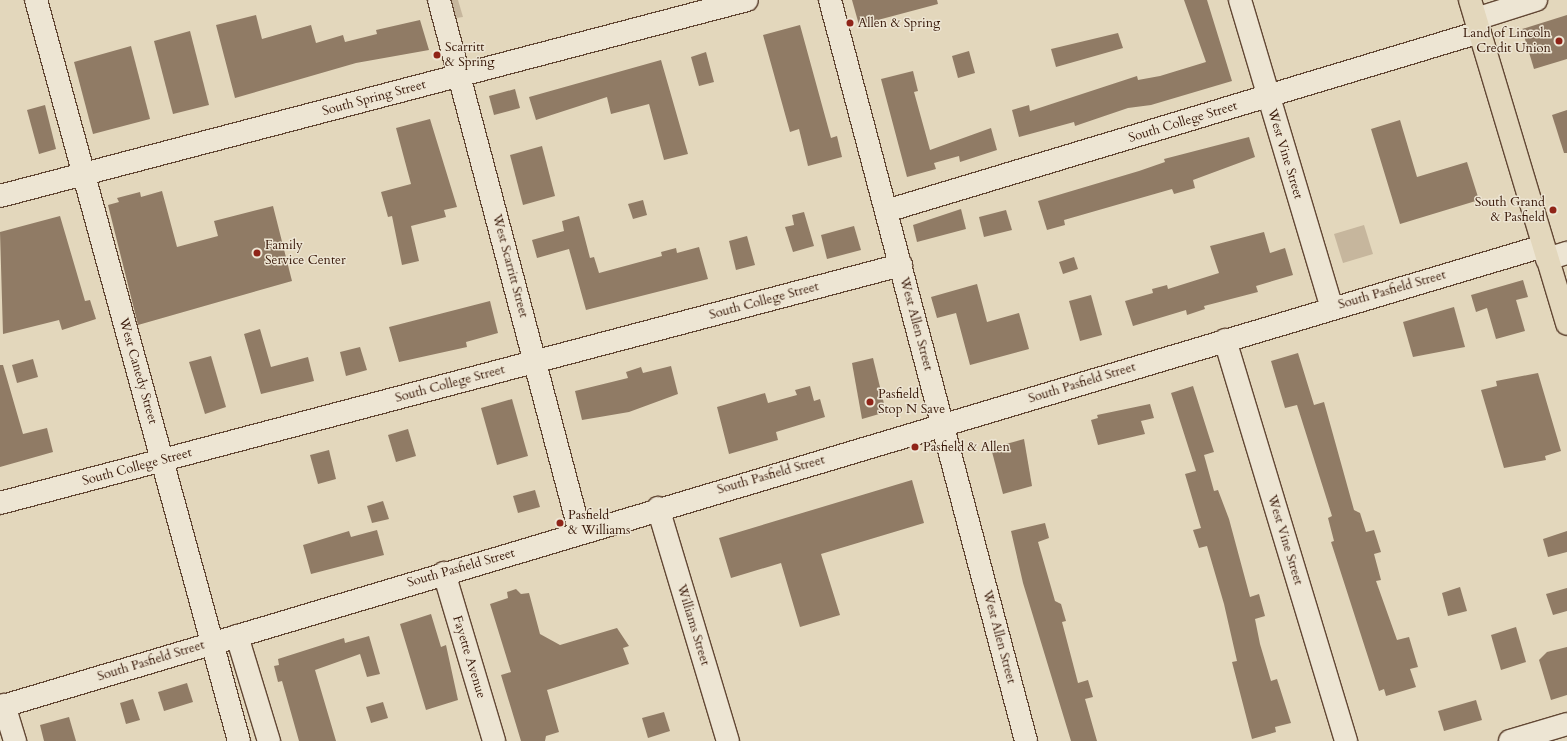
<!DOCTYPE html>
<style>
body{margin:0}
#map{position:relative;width:1567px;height:741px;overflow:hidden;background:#e3d7bc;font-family:Cardo,serif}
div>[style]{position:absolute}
.green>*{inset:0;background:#c6b69d}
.building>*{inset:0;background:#907b65}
.roads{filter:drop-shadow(1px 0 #624734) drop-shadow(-1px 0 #624734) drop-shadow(0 1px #624734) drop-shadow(0 -1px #624734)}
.minor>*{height:22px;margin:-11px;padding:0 11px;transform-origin:11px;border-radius:11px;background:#ede5d3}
.major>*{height:22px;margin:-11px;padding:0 11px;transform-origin:11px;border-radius:11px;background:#e3d7bc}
.dots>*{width:11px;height:11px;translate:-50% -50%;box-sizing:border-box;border:2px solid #ede5d3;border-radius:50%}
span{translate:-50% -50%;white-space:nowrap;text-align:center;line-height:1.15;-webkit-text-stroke:3px #ede5d3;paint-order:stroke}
.poi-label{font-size:13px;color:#371707}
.left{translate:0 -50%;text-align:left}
.right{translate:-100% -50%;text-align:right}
.street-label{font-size:13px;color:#371707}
</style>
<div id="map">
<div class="green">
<i style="clip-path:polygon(451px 0,458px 0,463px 17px,456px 18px)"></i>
<i style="clip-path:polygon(1364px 225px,1373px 254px,1343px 263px,1334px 234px)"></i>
</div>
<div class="building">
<i style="clip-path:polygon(852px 0,937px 0,938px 4px,859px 25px)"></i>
<i style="clip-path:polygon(1184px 0,1207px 0,1232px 81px,1151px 105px,1128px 108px,1075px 126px,1074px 122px,1019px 137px,1012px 110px,1029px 105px,1030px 111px,1137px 76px,1138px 80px,1160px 76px,1206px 62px)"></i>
<i style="clip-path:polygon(256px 15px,262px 39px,311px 25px,316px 43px,343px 35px,345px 42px,377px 34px,376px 30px,420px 20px,429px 50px,356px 63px,235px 98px,216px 25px)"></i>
<i style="clip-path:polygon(1567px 15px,1567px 59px,1534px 69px,1522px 29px)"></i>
<i style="clip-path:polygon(800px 25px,831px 138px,837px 136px,842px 157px,808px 166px,799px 129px,790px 132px,763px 35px)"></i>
<i style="clip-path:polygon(190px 31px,209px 105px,173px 114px,154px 41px)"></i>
<i style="clip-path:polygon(1118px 33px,1123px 48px,1056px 67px,1051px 49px)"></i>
<i style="clip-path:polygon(131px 46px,150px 119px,93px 134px,74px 62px)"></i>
<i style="clip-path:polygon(969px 51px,975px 73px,958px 78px,952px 56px)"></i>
<i style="clip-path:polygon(706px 52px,714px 82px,699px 86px,691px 57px)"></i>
<i style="clip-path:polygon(661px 60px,688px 154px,664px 160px,649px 104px,611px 114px,607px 97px,536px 120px,529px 97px)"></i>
<i style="clip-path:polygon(913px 71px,918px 91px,914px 92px,930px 150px,991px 128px,997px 150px,960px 162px,959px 156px,934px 163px,936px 169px,907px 177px,881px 79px)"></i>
<i style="clip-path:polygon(515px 89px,520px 108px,494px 115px,489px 96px)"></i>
<i style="clip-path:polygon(45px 105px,56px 149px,39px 154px,27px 110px)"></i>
<i style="clip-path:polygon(1567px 110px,1567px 153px,1564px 153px,1552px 115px)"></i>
<i style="clip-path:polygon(430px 119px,457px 207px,444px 210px,446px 217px,411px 226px,419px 261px,402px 265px,392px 216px,388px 217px,381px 192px,411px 184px,396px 128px)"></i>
<i style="clip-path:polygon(1400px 120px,1417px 177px,1467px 162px,1479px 200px,1400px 224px,1371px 129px)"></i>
<i style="clip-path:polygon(1249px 137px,1255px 157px,1193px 180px,1195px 188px,1174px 194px,1172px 189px,1064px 220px,1065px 225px,1047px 230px,1038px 201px,1139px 171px,1165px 162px,1164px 159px)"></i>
<i style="clip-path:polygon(542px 146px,555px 196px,523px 205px,510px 155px)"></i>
<i style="clip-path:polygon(162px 191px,177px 247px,218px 236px,214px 221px,273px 206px,292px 281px,138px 325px,108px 205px,119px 202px,117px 198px,140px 192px,141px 197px)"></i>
<i style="clip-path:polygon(643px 200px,647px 215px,633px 219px,628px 204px)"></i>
<i style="clip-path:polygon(961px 209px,966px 229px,917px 242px,913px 225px)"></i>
<i style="clip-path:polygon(1006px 210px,1012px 230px,984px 237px,979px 217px)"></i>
<i style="clip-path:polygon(804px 212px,814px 246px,793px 252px,785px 227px,794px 225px,792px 215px)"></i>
<i style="clip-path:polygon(60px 216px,85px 301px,90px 300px,96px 319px,62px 330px,59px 320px,3px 334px,0 232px)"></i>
<i style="clip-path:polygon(579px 216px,590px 258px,594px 257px,599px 273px,662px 256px,661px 252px,676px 248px,677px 253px,699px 247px,708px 279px,586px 310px,569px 249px,537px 258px,532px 240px,564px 231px,562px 221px)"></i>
<i style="clip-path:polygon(854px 226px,861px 250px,827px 259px,821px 235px)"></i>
<i style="clip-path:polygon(1264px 232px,1270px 253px,1285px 248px,1293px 275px,1256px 286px,1258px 292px,1204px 306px,1205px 309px,1187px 315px,1186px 310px,1133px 326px,1125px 301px,1153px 293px,1152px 289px,1167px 285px,1168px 289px,1219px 273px,1210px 246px)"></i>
<i style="clip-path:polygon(747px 236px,755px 265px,736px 270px,729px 241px)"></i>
<i style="clip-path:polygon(1074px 257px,1078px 269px,1063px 274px,1059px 262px)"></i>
<i style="clip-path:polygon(1523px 280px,1528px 297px,1516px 300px,1525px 331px,1496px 339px,1487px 308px,1476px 312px,1471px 295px)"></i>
<i style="clip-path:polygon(977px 284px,987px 322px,1019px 313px,1029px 349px,970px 365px,956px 313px,937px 318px,931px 297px)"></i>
<i style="clip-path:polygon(1091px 295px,1102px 335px,1080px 341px,1069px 301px)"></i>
<i style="clip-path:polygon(490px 301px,498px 333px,466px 342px,467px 347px,399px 362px,389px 327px)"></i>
<i style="clip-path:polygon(1454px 307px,1465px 347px,1413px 357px,1403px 322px)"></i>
<i style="clip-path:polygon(260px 329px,271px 367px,308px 357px,314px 381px,261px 394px,244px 334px)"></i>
<i style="clip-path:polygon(360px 347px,367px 370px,346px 376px,340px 352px)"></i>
<i style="clip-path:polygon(1298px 353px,1314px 405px,1324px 402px,1354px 510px,1360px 513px,1366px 532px,1374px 530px,1381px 552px,1374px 554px,1381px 580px,1376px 581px,1397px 640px,1409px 637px,1418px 667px,1410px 669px,1416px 687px,1386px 696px,1384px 689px,1379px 691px,1331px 542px,1334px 541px,1328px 518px,1332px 516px,1297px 405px,1285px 408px,1271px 361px)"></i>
<i style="clip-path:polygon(211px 356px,226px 407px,205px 414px,189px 362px)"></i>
<i style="clip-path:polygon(873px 358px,886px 412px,862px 419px,852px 363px)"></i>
<i style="clip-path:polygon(33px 359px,38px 377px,17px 383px,12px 365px)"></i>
<i style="clip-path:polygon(0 365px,3px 365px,23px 434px,47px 428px,53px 452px,0 467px)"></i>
<i style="clip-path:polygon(671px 366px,678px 394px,629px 412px,582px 420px,575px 391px,628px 378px,626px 372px,641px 367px,643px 373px)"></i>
<i style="clip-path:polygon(1538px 373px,1561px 451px,1545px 456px,1546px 460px,1504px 468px,1481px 390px,1497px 386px,1496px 381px)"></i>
<i style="clip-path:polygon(810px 386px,814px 401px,820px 399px,825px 417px,776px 432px,778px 440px,729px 454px,717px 407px,765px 393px,768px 403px,797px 395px,795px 390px)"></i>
<i style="clip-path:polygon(1193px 386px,1214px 452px,1204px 455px,1214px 491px,1218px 490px,1229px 519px,1250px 597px,1259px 594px,1265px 616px,1255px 619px,1260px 644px,1271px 681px,1277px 679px,1291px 723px,1275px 727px,1276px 732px,1252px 739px,1232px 662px,1237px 661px,1224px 604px,1207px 546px,1199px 548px,1193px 530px,1201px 528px,1185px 474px,1196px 471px,1171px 393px)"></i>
<i style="clip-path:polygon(512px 399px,528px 456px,497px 465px,481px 408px)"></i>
<i style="clip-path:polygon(1150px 404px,1154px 418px,1141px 421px,1145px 434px,1098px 445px,1091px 420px,1098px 418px,1097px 415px)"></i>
<i style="clip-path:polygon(408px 429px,416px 456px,396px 462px,388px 435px)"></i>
<i style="clip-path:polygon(1024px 439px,1032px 486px,1003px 494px,991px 448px)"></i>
<i style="clip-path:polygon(329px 450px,336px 479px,318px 484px,310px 455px)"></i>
<i style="clip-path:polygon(912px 480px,924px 523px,821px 554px,840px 615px,800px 627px,781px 563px,731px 578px,719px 538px)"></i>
<i style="clip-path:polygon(535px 490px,540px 507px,518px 513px,513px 496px)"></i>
<i style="clip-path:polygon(383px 501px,389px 519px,372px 523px,367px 506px)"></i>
<i style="clip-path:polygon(1045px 523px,1049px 538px,1038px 542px,1055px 601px,1061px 604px,1066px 621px,1062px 622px,1078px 683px,1088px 680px,1093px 697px,1085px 699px,1097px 741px,1071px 741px,1023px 583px,1011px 531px)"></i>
<i style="clip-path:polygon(377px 530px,384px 555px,311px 574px,303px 545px,349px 531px,351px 537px)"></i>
<i style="clip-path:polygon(1567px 531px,1567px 552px,1548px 557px,1543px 539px)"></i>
<i style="clip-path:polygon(1460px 587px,1467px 611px,1448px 616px,1442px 593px)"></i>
<i style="clip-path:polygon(1567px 588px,1567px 611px,1553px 615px,1546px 594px)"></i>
<i style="clip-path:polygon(516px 589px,521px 594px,529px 593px,540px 634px,560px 645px,617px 628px,629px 646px,623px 648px,629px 664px,547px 690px,559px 732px,546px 736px,545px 741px,521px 741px,501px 675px,511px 672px,490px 604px,508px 598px,507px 592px)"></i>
<i style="clip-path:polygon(431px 614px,441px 647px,446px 645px,458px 700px,426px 710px,400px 624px)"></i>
<i style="clip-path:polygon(1516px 627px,1526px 662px,1501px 670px,1491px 635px)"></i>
<i style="clip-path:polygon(369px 636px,380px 674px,367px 677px,360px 654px,315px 670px,336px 741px,299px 741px,282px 681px,278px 682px,274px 666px,279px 665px,278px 659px,344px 638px,345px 643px)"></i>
<i style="clip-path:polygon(1567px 647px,1567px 695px,1551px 700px,1539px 660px,1547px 652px)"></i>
<i style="clip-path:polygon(187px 683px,193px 702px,164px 711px,158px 692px)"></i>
<i style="clip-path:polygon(133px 699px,140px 720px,126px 724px,120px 703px)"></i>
<i style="clip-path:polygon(1476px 700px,1482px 720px,1444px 731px,1438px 711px)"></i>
<i style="clip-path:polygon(383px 702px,388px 718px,371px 723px,366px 707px)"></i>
<i style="clip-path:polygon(664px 712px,670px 731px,648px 738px,642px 718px)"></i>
<i style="clip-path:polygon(69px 717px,76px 741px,44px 741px,40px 725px)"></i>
</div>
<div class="roads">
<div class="minor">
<i style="left:36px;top:0;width:768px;rotate:74.68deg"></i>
<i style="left:439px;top:0;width:551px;rotate:75.18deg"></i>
<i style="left:830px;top:0;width:766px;rotate:75.18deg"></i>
<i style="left:1240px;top:0;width:321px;rotate:73.4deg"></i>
<i style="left:1476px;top:19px;width:63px;rotate:-17.6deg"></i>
<i style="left:0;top:196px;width:772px;rotate:-14.7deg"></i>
<i style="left:886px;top:211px;width:620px;rotate:-16.77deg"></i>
<i style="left:1547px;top:259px;width:21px;rotate:-17deg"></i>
<i style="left:1225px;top:340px;width:419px;rotate:73.2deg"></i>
<i style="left:0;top:503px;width:932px;rotate:-14.8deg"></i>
<i style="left:658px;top:508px;width:243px;rotate:73.3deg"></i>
<i style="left:444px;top:573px;width:175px;rotate:73.4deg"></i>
<i style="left:237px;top:636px;width:110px;rotate:73.1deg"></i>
<i style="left:4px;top:705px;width:38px;rotate:73deg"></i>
<i style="left:0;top:707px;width:1610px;rotate:-16.63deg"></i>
<i style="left:1510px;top:741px;width:59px;rotate:-16.6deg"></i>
</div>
<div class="major">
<i style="left:1470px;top:0;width:338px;rotate:73.3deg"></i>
</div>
</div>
<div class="dots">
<i style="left:850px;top:23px;background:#8f2418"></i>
<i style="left:1559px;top:41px;background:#8f2418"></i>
<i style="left:437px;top:55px;background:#8f2418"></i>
<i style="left:1553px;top:210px;background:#8f2418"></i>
<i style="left:257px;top:253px;background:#8f2418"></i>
<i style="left:870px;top:402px;background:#8f2418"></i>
<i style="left:915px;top:447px;background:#8f2418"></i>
<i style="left:560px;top:523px;background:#8f2418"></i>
</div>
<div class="poi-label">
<span class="left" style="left:858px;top:23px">Allen &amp; Spring</span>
<span class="right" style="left:1551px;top:41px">Land of Lincoln<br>Credit Union</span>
<span class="left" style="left:445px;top:55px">Scarritt<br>&amp; Spring</span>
<span class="right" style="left:1545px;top:210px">South Grand<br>&amp; Pasfield</span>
<span class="left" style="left:265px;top:253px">Family<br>Service Center</span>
<span class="left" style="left:878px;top:402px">Pasfield<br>Stop N Save</span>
<span class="left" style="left:923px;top:447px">Pasfield &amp; Allen</span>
<span class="left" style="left:568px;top:523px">Pasfield<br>&amp; Williams</span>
</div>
<div class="street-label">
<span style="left:374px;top:98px;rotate:-15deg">South Spring Street</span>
<span style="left:1183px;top:122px;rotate:-17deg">South College Street</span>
<span style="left:1285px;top:154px;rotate:73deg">West Vine Street</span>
<span style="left:510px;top:266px;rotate:75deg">West Scarritt Street</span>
<span style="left:1392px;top:290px;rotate:-16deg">South Pasfield Street</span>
<span style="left:764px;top:301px;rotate:-15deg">South College Street</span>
<span style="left:916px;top:324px;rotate:75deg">West Allen Street</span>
<span style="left:138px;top:371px;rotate:74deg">West Canedy Street</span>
<span style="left:1082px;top:383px;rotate:-17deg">South Pasfield Street</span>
<span style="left:450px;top:384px;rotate:-15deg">South College Street</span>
<span style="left:137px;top:467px;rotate:-15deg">South College Street</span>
<span style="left:771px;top:475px;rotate:-16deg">South Pasfield Street</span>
<span style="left:1285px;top:540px;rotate:73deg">West Vine Street</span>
<span style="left:461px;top:568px;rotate:-16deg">South Pasfield Street</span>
<span style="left:693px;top:625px;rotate:73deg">Williams Street</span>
<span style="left:999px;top:637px;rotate:75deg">West Allen Street</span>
<span style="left:469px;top:657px;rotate:73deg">Fayette Avenue</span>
<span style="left:151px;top:661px;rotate:-17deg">South Pasfield Street</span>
</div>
</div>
